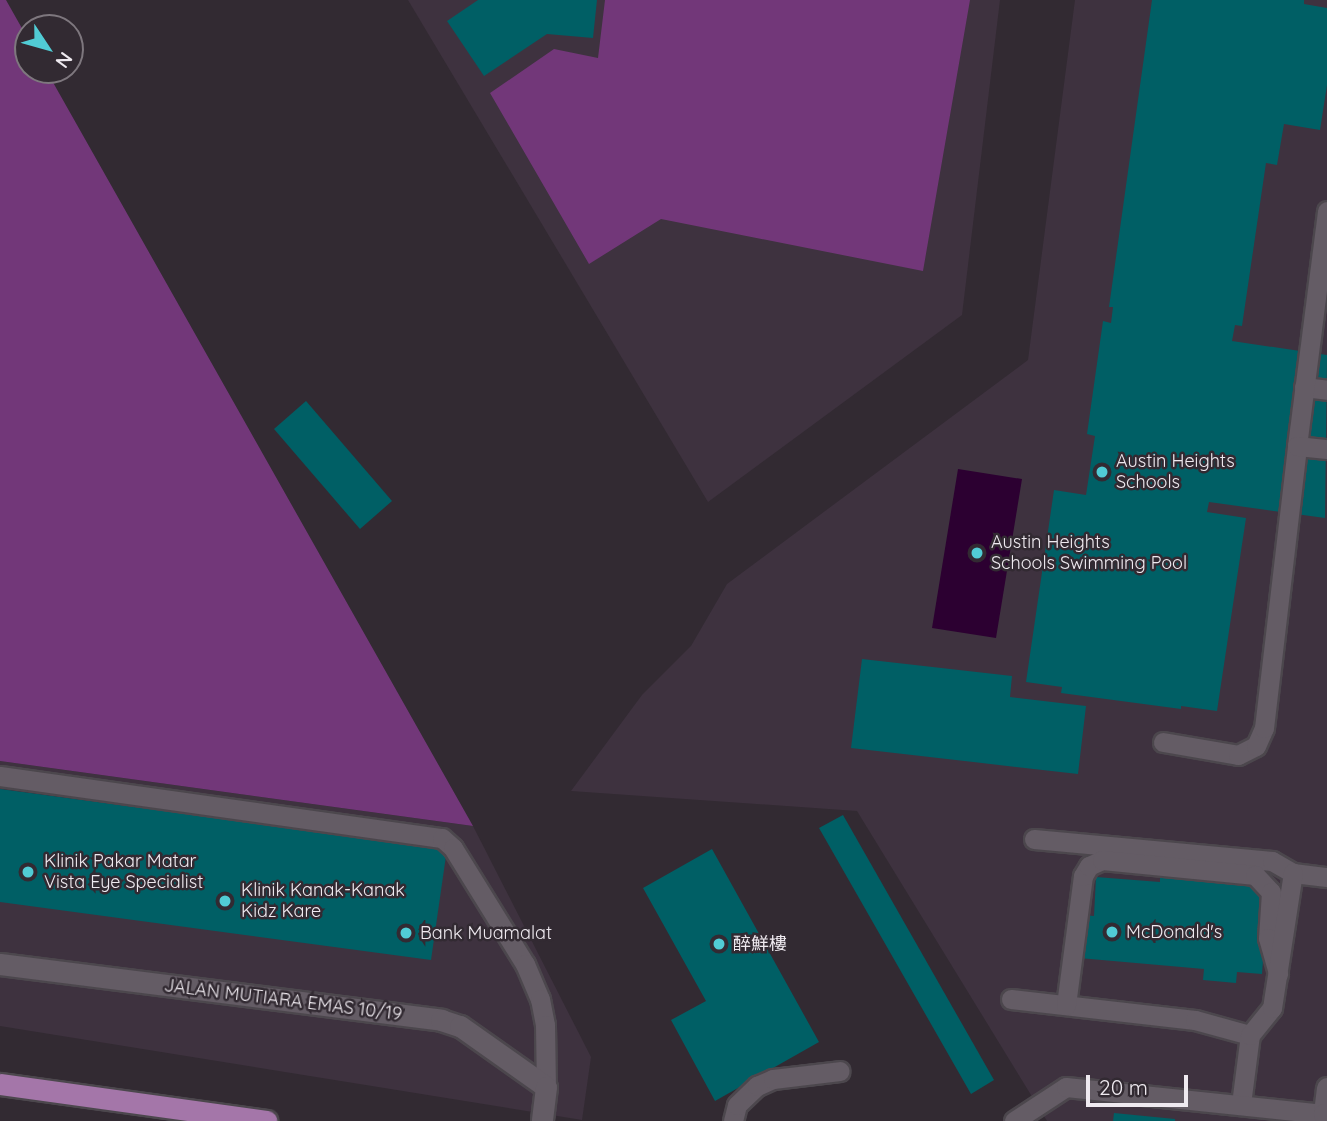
<!DOCTYPE html>
<meta charset="utf-8">
<style>
body{margin:0}
#map{position:relative;width:1327px;height:1121px;overflow:hidden;background:#322a32;font-family:Quicksand,"Noto Sans SC",sans-serif}
div>[style]{position:absolute}
.built>*{inset:0;background:#3e323f}
.green>*{inset:0;background:#723779}
.water>*{inset:0;background:#2c0031}
.building>*{inset:0;background:#005f65}
.roads{filter:drop-shadow(2px 0 #4c474d) drop-shadow(-2px 0 #4c474d) drop-shadow(0 2px #4c474d) drop-shadow(0 -2px #4c474d)}
.service>*{height:19px;margin:-9.5px;padding:0 9.5px;transform-origin:9.5px;border-radius:9.5px;background:#645c65}
.minor>*{height:21px;margin:-10.5px;padding:0 10.5px;transform-origin:10.5px;border-radius:10.5px;background:#645c65}
.primary>*{height:21px;margin:-10.5px;padding:0 10.5px;transform-origin:10.5px;border-radius:10.5px;background:#a476a9}
.dots>*{width:19px;height:19px;translate:-50% -50%;box-sizing:border-box;border:4px solid #322a32;border-radius:50%}
span{translate:-50% -50%;white-space:nowrap;text-align:center;line-height:1.15;-webkit-text-stroke:5px #322a32;paint-order:stroke}
.poi-label{font-size:18px;color:#efeaf0}
.left{translate:0 -50%;text-align:left}
.street-label{font-size:18px;color:#efeaf0}
.north{position:absolute;left:14px;top:14px;width:70px;height:70px;box-sizing:border-box;background:#322a32;border:2px solid #7e777e;border-radius:50%;rotate:126deg;font-size:19px;font-weight:700;line-height:28px;text-align:center;color:#efeaf0}
.north::after{content:'';display:block;margin:auto;width:24px;height:32px;background:#51ccd5;clip-path:polygon(50% 0,100% 100%,50% 72%,0 100%)}
.scale{position:absolute;left:1086px;top:1075px;width:102px;height:32px;box-sizing:border-box;border:4px solid #efeaf0;border-top:0;padding-left:9px;font-size:21px;line-height:24px;white-space:nowrap;color:#efeaf0;-webkit-text-stroke:5px #322a32;paint-order:stroke}
</style>
<div id="map">
<div class="built">
<i style="clip-path:polygon(408px 0,1000px 0,962px 315px,708px 502px)"></i>
<i style="clip-path:polygon(1075px 0,1327px 0,1327px 1121px,1047px 1121px,857px 811px,571px 791px,642px 695px,691px 646px,727px 584px,1028px 360px)"></i>
<i style="clip-path:polygon(0 761px,473px 826px,591px 1057px,582px 1120px,0 1026px)"></i>
</div>
<div class="green">
<i style="clip-path:polygon(0 0,6px 0,28px 39px,28px 70px,46px 70px,473px 826px,0 761px)"></i>
<i style="clip-path:polygon(605px 0,970px 0,923px 271px,661px 219px,589px 264px,490px 93px,554px 49px,598px 58px)"></i>
</div>
<div class="water">
<i style="clip-path:polygon(958px 469px,1022px 479px,996px 638px,932px 628px)"></i>
</div>
<div class="building">
<i style="clip-path:polygon(478px 0,597px 0,593px 38px,547px 34px,484px 76px,447px 21px)"></i>
<i style="clip-path:polygon(1152px 0,1304px 0,1304px 4px,1327px 8px,1327px 85px,1320px 130px,1284px 124px,1277px 165px,1266px 163px,1242px 326px,1235px 325px,1232px 341px,1327px 355px,1325px 518px,1209px 502px,1207px 512px,1246px 518px,1217px 711px,1181px 706px,1181px 709px,1061px 693px,1062px 687px,1026px 682px,1054px 490px,1086px 495px,1095px 436px,1087px 434px,1103px 321px,1111px 323px,1113px 307px,1109px 307px)"></i>
<i style="clip-path:polygon(306px 401px,392px 501px,360px 529px,274px 429px)"></i>
<i style="clip-path:polygon(862px 659px,1012px 676px,1010px 697px,1086px 706px,1078px 774px,851px 748px)"></i>
<i style="clip-path:polygon(0 789px,447px 849px,431px 960px,0 902px)"></i>
<i style="clip-path:polygon(843px 815px,994px 1080px,971px 1094px,819px 828px)"></i>
<i style="clip-path:polygon(712px 849px,819px 1042px,715px 1101px,671px 1020px,706px 1001px,643px 888px)"></i>
<i style="clip-path:polygon(1215px 867px,1268px 892px,1262px 974px,1237px 972px,1236px 983px,1203px 980px,1204px 969px,1079px 958px,1083px 915px,1094px 916px,1096px 877px,1160px 882px,1160px 872px,1195px 875px,1194px 879px,1214px 882px)"></i>
<i style="clip-path:polygon(1114px 1113px,1175px 1119px,1175px 1121px,1113px 1121px)"></i>
</div>
<div class="roads">
<div class="service">
<i style="left:1304px;top:387px;width:23px;rotate:7deg"></i>
<i style="left:1297px;top:446px;width:237px;rotate:-82.7deg"></i>
<i style="left:1163px;top:742px;width:76px;rotate:9.8deg"></i>
<i style="left:1238px;top:755px;width:20px;rotate:-27deg"></i>
<i style="left:1256px;top:746px;width:20px;rotate:-66deg"></i>
<i style="left:1264px;top:728px;width:284px;rotate:-83.3deg"></i>
<i style="left:1297px;top:446px;width:30px;rotate:6deg"></i>
<i style="left:0;top:776px;width:446px;rotate:8deg"></i>
<i style="left:442px;top:838px;width:15px;rotate:42deg"></i>
<i style="left:453px;top:848px;width:137px;rotate:58.2deg"></i>
<i style="left:525px;top:964px;width:38px;rotate:67deg"></i>
<i style="left:540px;top:999px;width:26px;rotate:79deg"></i>
<i style="left:545px;top:1025px;width:62px;rotate:89.1deg"></i>
<i style="left:1034px;top:839px;width:239px;rotate:5.3deg"></i>
<i style="left:1272px;top:861px;width:24px;rotate:30deg"></i>
<i style="left:1293px;top:873px;width:34px;rotate:7deg"></i>
<i style="left:1011px;top:999px;width:185px;rotate:6.5deg"></i>
<i style="left:1195px;top:1020px;width:57px;rotate:15.3deg"></i>
<i style="left:1066px;top:1005px;width:130px;rotate:-82.5deg"></i>
<i style="left:1083px;top:876px;width:12px;rotate:-59deg"></i>
<i style="left:1089px;top:866px;width:14px;rotate:-25deg"></i>
<i style="left:1102px;top:860px;width:154px;rotate:5.6deg"></i>
<i style="left:1255px;top:875px;width:23px;rotate:47deg"></i>
<i style="left:1271px;top:892px;width:46px;rotate:93.7deg"></i>
<i style="left:1268px;top:938px;width:37px;rotate:74deg"></i>
<i style="left:1241px;top:1104px;width:70px;rotate:-82.6deg"></i>
<i style="left:1250px;top:1035px;width:35px;rotate:-51deg"></i>
<i style="left:1272px;top:1008px;width:137px;rotate:-81.2deg"></i>
<i style="left:733px;top:1121px;width:16px;rotate:-76deg"></i>
<i style="left:737px;top:1105px;width:28px;rotate:-44deg"></i>
<i style="left:757px;top:1086px;width:17px;rotate:-24deg"></i>
<i style="left:773px;top:1079px;width:67px;rotate:-6.8deg"></i>
<i style="left:1014px;top:1121px;width:62px;rotate:-33.2deg"></i>
<i style="left:1066px;top:1087px;width:259px;rotate:6deg"></i>
</div>
<div class="minor">
<i style="left:0;top:964px;width:445px;rotate:7.2deg"></i>
<i style="left:441px;top:1020px;width:20px;rotate:18deg"></i>
<i style="left:460px;top:1026px;width:105px;rotate:35.3deg"></i>
<i style="left:546px;top:1087px;width:34px;rotate:97deg"></i>
<i style="left:1327px;top:1088px;width:26px;rotate:97deg"></i>
<i style="left:1324px;top:1114px;width:3px"></i>
</div>
<div class="primary">
<i style="left:0;top:1084px;width:269px;rotate:7.9deg"></i>
</div>
</div>
<div class="dots">
<i style="left:1102px;top:472px;background:#51ccd5"></i>
<i style="left:977px;top:553px;background:#51ccd5"></i>
<i style="left:28px;top:872px;background:#51ccd5"></i>
<i style="left:225px;top:901px;background:#51ccd5"></i>
<i style="left:1112px;top:932px;background:#51ccd5"></i>
<i style="left:406px;top:933px;background:#51ccd5"></i>
<i style="left:719px;top:944px;background:#51ccd5"></i>
</div>
<div class="poi-label">
<span class="left" style="left:1116px;top:472px">Austin Heights<br>Schools</span>
<span class="left" style="left:991px;top:553px">Austin Heights<br>Schools Swimming Pool</span>
<span class="left" style="left:44px;top:872px">Klinik Pakar Matar<br>Vista Eye Specialist</span>
<span class="left" style="left:241px;top:901px">Klinik Kanak-Kanak<br>Kidz Kare</span>
<span class="left" style="left:1126px;top:932px">McDonald's</span>
<span class="left" style="left:420px;top:933px">Bank Muamalat</span>
<span class="left" style="left:733px;top:944px">醉鮮樓</span>
</div>
<div class="street-label">
<span style="left:283px;top:1000px;rotate:7deg">JALAN MUTIARA EMAS 10/19</span>
</div>
<div class="north">N</div>
<div class="scale">20 m</div>
</div>
